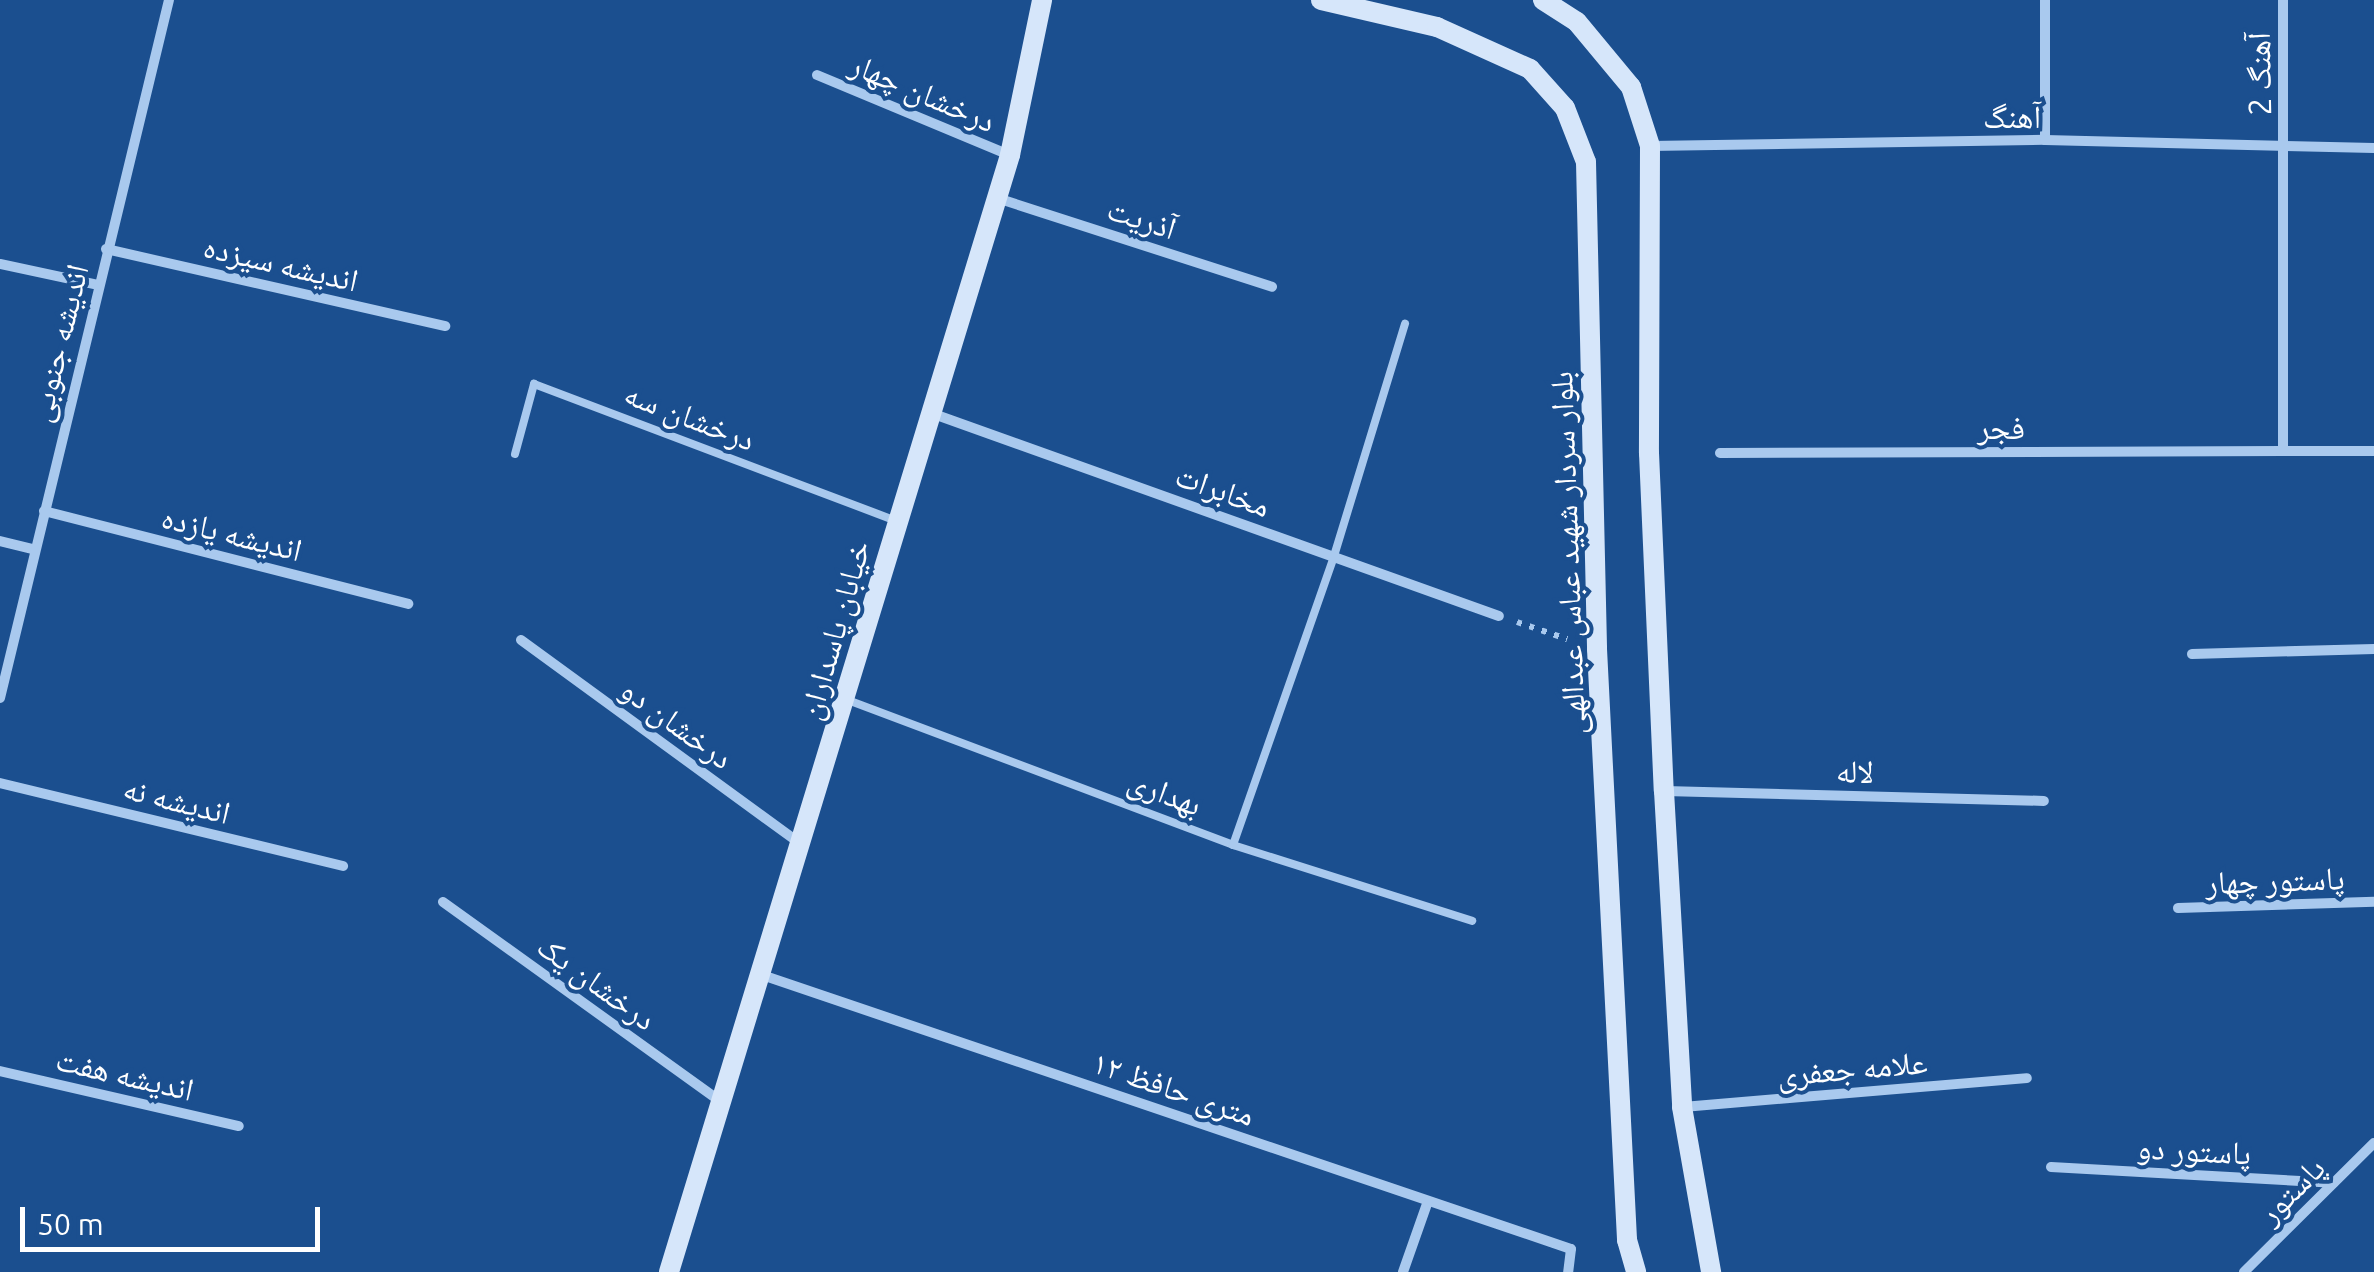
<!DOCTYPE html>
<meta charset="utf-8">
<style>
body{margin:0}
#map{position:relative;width:2374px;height:1272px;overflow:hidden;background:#1b4f8f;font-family:Ubuntu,"Noto Naskh Arabic",sans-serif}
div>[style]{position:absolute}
.path>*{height:6px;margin-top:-3px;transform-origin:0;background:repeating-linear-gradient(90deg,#a9c9ee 0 5px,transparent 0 13px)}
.lane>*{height:8px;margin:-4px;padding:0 4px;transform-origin:4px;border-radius:4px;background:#a9c9ee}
.street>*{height:10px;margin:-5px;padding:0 5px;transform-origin:5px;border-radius:5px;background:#a9c9ee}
.secondary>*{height:20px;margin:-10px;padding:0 10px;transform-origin:10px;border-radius:10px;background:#d6e6fa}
span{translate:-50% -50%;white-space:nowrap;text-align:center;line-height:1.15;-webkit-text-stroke:8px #1b4f8f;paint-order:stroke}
.street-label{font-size:32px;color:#fff}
.scale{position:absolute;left:20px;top:1207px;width:300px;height:45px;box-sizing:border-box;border:5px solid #fff;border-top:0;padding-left:12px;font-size:30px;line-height:35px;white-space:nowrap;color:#fff;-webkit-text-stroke:8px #1b4f8f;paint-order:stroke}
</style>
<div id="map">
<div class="path">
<i style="left:1517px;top:622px;width:53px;rotate:18.8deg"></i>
</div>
<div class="lane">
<i style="left:515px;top:454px;width:73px;rotate:-74.8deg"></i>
<i style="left:534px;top:384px;width:388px;rotate:20.7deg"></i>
<i style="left:845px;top:699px;width:415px;rotate:20.6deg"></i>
<i style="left:1233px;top:845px;width:251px;rotate:17.6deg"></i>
<i style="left:1233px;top:845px;width:306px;rotate:-70.7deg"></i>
<i style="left:1334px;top:556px;width:243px;rotate:-73deg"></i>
</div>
<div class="street">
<i style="left:2045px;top:0;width:140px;rotate:90deg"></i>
<i style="left:2283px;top:0;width:451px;rotate:90deg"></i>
<i style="left:2283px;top:451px;width:91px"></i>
<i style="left:817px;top:75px;width:208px;rotate:22.6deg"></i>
<i style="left:1650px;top:146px;width:395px;rotate:-0.9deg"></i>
<i style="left:2045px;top:140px;width:329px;rotate:1.4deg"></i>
<i style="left:997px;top:198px;width:289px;rotate:17.9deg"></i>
<i style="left:106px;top:249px;width:348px;rotate:12.8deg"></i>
<i style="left:0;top:264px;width:100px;rotate:12.1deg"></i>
<i style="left:931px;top:413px;width:603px;rotate:19.67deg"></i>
<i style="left:1720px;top:453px;width:563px;rotate:-0.2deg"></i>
<i style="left:44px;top:511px;width:376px;rotate:14.3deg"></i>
<i style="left:0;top:541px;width:36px;rotate:14deg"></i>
<i style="left:521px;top:640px;width:348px;rotate:36.1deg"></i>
<i style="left:2192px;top:654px;width:182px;rotate:-1.6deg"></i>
<i style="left:0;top:698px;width:718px;rotate:-76.39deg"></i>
<i style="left:0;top:783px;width:353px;rotate:13.6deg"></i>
<i style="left:1665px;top:791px;width:379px;rotate:1.5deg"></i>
<i style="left:443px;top:902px;width:342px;rotate:35.7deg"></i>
<i style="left:2178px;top:908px;width:196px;rotate:-1.8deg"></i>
<i style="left:762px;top:975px;width:854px;rotate:18.71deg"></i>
<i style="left:1571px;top:1249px;width:23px;rotate:97deg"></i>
<i style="left:0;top:1071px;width:245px;rotate:13deg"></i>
<i style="left:1683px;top:1107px;width:345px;rotate:-4.8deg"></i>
<i style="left:2051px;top:1167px;width:283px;rotate:3.2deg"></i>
<i style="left:1403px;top:1272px;width:75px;rotate:-70.6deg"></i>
<i style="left:2244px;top:1272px;width:183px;rotate:-44.8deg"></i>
</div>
<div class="secondary">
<i style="left:1321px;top:0;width:119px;rotate:13.1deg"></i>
<i style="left:1437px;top:27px;width:102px;rotate:24.3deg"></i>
<i style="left:1530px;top:69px;width:52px;rotate:48.1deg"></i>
<i style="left:1565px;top:108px;width:58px;rotate:68.7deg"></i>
<i style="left:1586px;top:162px;width:487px;rotate:88.7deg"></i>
<i style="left:1597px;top:649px;width:592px;rotate:87.09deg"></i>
<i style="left:1627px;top:1240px;width:33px;rotate:74deg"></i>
<i style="left:1543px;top:0;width:40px;rotate:32.9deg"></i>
<i style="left:1577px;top:22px;width:85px;rotate:50.3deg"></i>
<i style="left:1631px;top:87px;width:62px;rotate:72.1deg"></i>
<i style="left:1650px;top:146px;width:307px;rotate:90.2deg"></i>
<i style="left:1649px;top:453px;width:338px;rotate:87.5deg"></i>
<i style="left:1664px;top:791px;width:317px;rotate:86.7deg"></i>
<i style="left:1682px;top:1107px;width:168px;rotate:80deg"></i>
<i style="left:669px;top:1272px;width:1168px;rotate:-73.02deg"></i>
<i style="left:1010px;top:155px;width:158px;rotate:-78.3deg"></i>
</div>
<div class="street-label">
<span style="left:2259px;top:74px;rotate:-91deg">آهنگ 2</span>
<span style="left:923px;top:92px;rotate:23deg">درخشان چهار</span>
<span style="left:2012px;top:116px">آهنگ</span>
<span style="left:1142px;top:218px;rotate:18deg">آذریت</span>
<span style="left:281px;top:263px;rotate:13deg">اندیشه سیزده</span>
<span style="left:58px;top:343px;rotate:-76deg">اندیشه جنوبی</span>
<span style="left:690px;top:416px;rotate:21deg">درخشان سه</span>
<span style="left:2001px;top:427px">فجر</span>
<span style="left:1223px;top:490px;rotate:20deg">مخابرات</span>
<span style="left:232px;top:533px;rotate:14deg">اندیشه یازده</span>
<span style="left:1567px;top:553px;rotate:-92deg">بلوار سردار شهید عباس عبدالهی</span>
<span style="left:834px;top:630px;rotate:-74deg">خیابان پاسداران</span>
<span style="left:677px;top:723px;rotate:36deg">درخشان دو</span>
<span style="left:1855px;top:771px;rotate:2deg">لاله</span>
<span style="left:1165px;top:792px;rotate:21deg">بهداری</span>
<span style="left:177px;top:800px;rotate:14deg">اندیشه نه</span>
<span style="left:2275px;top:880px;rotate:-2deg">پاستور چهار</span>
<span style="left:597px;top:982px;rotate:36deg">درخشان یک</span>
<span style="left:1852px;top:1068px;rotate:-5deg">علامه جعفری</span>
<span style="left:125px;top:1074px;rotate:13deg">اندیشه هفت</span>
<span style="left:1174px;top:1088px;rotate:19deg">۱۲ متری حافظ</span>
<span style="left:2194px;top:1150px;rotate:3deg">پاستور دو</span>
<span style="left:2291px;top:1190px;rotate:-45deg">پاستور</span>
</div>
<div class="scale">50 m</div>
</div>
